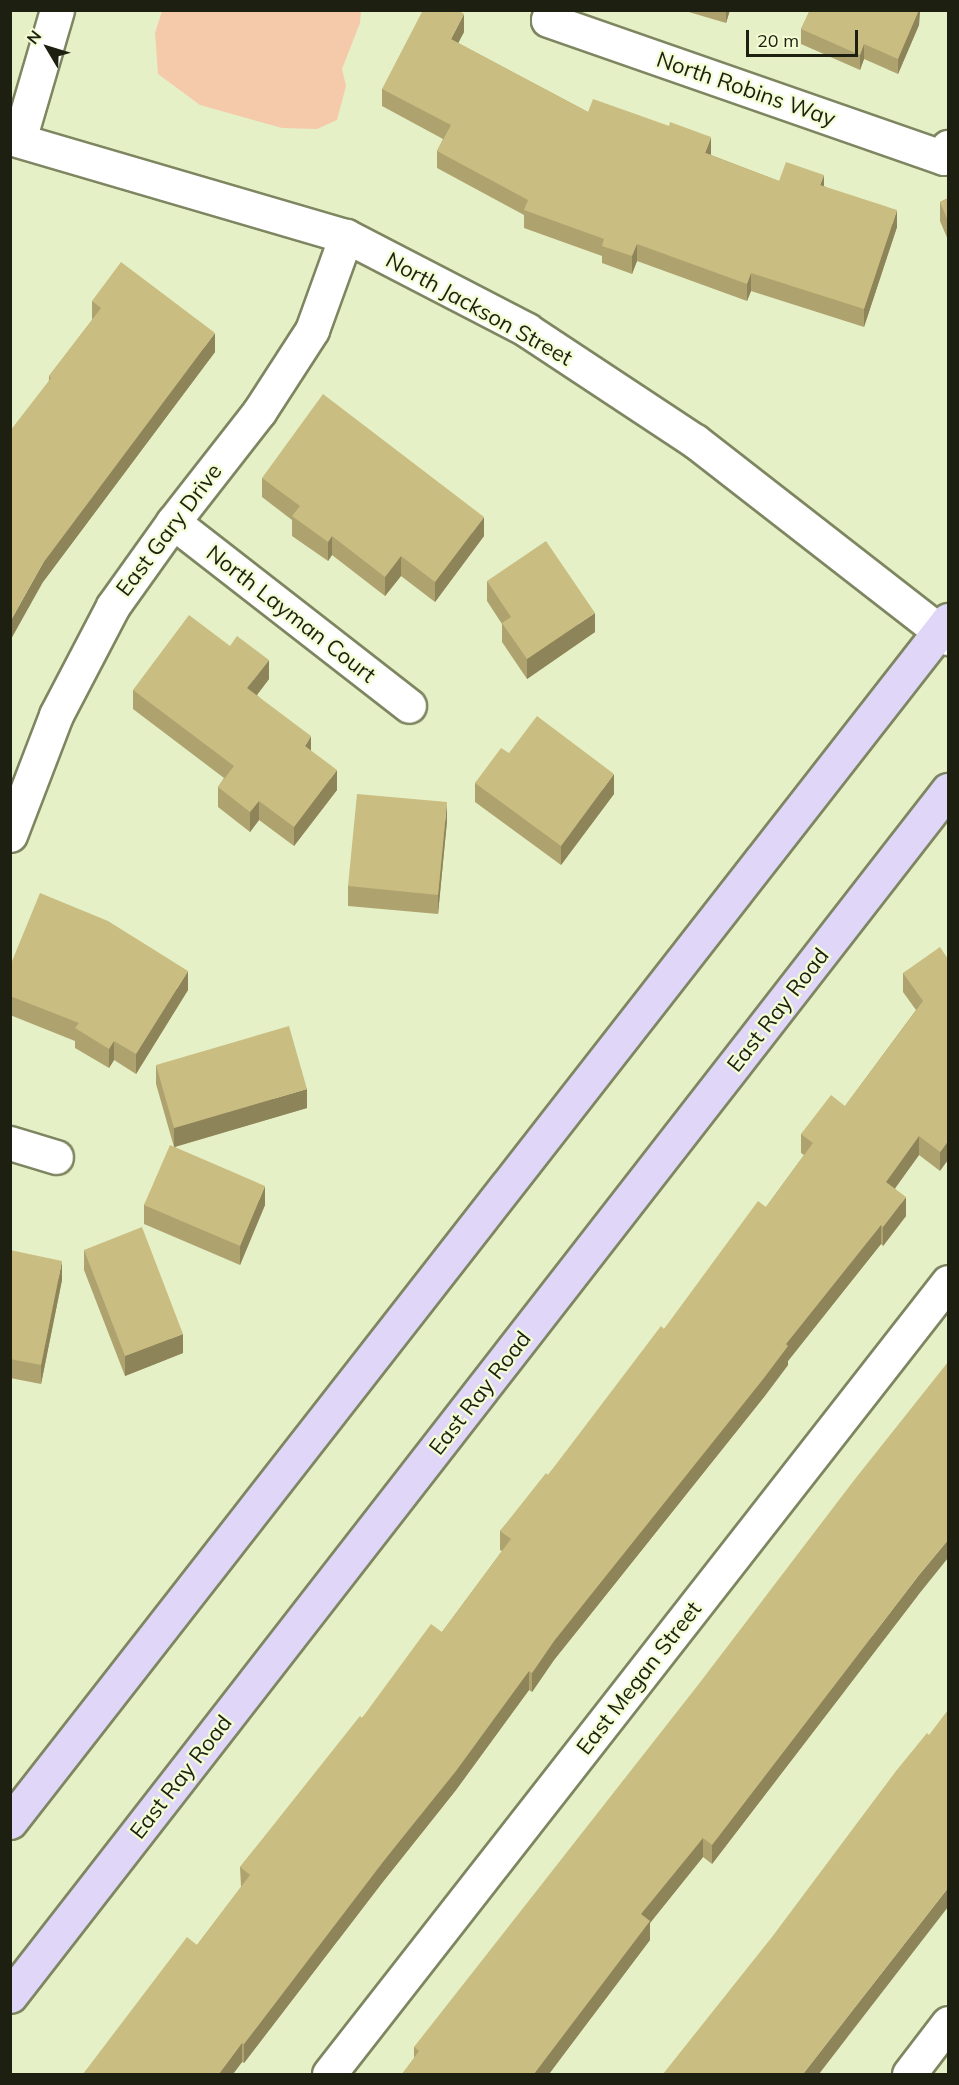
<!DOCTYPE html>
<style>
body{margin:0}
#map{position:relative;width:959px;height:2085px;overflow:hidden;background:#e6f0c7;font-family:Mulish,sans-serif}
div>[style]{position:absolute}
.green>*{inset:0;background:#f5caab}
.roads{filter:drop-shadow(2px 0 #7e8661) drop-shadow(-2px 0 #7e8661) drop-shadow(0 2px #7e8661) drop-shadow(0 -2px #7e8661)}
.street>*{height:33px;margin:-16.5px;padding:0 16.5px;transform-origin:16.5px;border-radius:16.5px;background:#fff}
.primary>*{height:33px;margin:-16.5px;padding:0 16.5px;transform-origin:16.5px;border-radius:16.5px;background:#e0d6f8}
.wall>*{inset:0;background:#aea36f}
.shaded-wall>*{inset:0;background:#8d845a}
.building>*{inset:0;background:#cabd81}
span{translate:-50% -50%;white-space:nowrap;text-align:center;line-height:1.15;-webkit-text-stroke:4.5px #f3fdd4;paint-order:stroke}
.street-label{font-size:22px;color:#1d2011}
.frame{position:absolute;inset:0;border:12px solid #1d2011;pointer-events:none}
.north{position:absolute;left:18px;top:18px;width:60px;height:60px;-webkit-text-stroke:4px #f3fdd4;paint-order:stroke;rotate:308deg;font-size:16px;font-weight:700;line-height:24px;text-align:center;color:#1d2011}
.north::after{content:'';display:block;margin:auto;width:21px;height:27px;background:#1d2011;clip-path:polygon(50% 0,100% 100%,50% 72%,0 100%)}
.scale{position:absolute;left:746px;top:30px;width:112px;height:27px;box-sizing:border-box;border:3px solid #1d2011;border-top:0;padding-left:8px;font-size:18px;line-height:21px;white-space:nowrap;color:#1d2011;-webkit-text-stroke:4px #f3fdd4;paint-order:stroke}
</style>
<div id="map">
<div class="green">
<i style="clip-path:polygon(162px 11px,361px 11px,360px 23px,342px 69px,346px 86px,337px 120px,317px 129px,282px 128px,200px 105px,158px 74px,155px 33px)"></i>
</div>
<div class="roads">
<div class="street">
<i style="left:551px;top:10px;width:10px;rotate:107deg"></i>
<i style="left:548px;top:20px;width:419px;rotate:19.2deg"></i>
<i style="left:944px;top:158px;width:12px;rotate:-70deg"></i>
<i style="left:10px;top:138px;width:350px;rotate:16.3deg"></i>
<i style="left:346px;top:236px;width:204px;rotate:27.4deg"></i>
<i style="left:527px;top:330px;width:201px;rotate:33.5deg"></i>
<i style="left:695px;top:441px;width:321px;rotate:37.9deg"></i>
<i style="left:19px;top:140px;width:135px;rotate:-73.7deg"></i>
<i style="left:173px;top:522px;width:299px;rotate:37.9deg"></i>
<i style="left:10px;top:835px;width:129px;rotate:-69deg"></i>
<i style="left:56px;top:715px;width:123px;rotate:-62.4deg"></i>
<i style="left:113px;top:606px;width:103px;rotate:-54.5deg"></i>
<i style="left:173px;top:522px;width:140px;rotate:-52deg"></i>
<i style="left:259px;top:412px;width:98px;rotate:-57.1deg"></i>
<i style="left:312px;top:330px;width:100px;rotate:-70.1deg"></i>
<i style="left:10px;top:1143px;width:48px;rotate:16.9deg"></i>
<i style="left:329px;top:2074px;width:1005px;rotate:-51.99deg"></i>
<i style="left:909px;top:2074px;width:64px;rotate:-52.6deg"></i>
</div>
<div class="primary">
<i style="left:10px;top:1822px;width:1525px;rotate:-52.03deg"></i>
<i style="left:10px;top:1996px;width:1528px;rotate:-52.13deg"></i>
</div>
</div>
<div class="wall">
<i style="clip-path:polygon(682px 10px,730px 10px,726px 23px)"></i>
<i style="clip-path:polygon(810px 10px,920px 10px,919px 25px,898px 74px,864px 59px,860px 70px,801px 44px,801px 29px)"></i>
<i style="clip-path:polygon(464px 32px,458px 43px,588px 112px,711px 155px,779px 181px,824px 186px,897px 227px,864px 327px,751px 291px,747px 301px,637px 261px,632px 274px,602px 263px,602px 256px,524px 228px,524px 215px,437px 168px,437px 151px,443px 139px,382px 106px,382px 89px)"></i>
<i style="clip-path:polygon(948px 198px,948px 240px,940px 221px,940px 202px)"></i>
<i style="clip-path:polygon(92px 301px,215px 352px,43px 582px,49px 376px,92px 320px)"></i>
<i style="clip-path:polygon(262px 478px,484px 536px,435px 602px,401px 576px,385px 596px,332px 555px,328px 561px,292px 536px,292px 520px,262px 497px)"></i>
<i style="clip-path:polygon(487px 581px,595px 632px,527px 679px,502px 642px,502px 624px,487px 601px)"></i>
<i style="clip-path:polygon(269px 679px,257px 695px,311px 751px,337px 790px,294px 846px,259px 820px,250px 832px,218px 807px,218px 787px,224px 778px,133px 709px,133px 690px)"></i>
<i style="clip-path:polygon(509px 753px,614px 794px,561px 865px,475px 802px,475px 783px)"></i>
<i style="clip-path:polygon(447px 821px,438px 914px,348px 906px,348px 886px)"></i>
<i style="clip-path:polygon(948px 959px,940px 1171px,919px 1155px,895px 1188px,906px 1216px,883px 1246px,881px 1244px,788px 1361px,788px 1365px,764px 1397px,554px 1660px,532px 1692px,529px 1690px,456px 1790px,382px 1883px,244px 2063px,242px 2062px,233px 2074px,83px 2074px,197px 1945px,241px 1887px,240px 1867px,362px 1718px,442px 1632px,502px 1551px,500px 1550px,500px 1531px,548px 1475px,664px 1329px,766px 1207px,804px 1155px,801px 1153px,801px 1134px,845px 1106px,916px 1010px,903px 992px,903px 973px)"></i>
<i style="clip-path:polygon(10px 966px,188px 990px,136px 1074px,114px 1060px,109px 1068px,75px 1048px,75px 1041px,10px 1015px)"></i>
<i style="clip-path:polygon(156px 1065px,307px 1108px,175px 1147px,265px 1205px,240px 1265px,144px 1224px,144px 1205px,174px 1147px,156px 1084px)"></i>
<i style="clip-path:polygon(10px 1250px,62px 1280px,41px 1384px,10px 1378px)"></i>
<i style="clip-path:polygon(84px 1250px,183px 1353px,125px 1376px,84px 1270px)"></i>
<i style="clip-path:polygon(919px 1594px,712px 1864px,703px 1857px,650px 1923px,650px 1940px,549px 2074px,402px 2074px,414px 2059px,414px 2047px)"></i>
</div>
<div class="shaded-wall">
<i style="clip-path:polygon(726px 10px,730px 10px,726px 23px)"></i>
<i style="clip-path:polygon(914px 10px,920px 10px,919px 25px,898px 74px,898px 59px)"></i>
<i style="clip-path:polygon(464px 14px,464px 32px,451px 57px,451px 39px)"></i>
<i style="clip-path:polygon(864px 44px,864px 59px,860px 70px,860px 55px)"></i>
<i style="clip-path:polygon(711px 137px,711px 155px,705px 153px)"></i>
<i style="clip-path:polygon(824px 175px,824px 193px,820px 185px)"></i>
<i style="clip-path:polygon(897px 210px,897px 227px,864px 327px,864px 309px)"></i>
<i style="clip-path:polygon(637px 244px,637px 261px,632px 274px,632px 256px)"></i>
<i style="clip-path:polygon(751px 273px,751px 291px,747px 301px,747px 284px)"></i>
<i style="clip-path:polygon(215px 333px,215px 352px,43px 582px,10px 641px,10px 622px,43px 563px)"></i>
<i style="clip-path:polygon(484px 517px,484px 536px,435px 602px,435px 582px)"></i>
<i style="clip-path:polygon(332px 536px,332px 555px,328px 561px,328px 542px)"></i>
<i style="clip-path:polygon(401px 556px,401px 576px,385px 596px,385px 577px)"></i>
<i style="clip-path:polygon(595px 613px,595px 632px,527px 679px,527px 659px)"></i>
<i style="clip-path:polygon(269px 660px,269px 679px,247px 708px,247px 688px)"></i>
<i style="clip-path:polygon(311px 736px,311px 755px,305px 746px)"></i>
<i style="clip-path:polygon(337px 770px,337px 790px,294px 846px,294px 827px)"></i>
<i style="clip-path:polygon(614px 774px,614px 794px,561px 865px,561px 846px)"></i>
<i style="clip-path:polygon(259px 801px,259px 820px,250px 832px,250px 812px)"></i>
<i style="clip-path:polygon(447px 802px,447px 821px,438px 914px,438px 895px)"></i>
<i style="clip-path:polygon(188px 971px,188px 990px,136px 1074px,136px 1054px)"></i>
<i style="clip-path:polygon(114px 1041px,114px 1060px,109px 1068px,109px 1049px)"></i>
<i style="clip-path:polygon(307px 1089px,307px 1108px,174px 1147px,174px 1128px)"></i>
<i style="clip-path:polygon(919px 1136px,919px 1155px,886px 1201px,886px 1182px)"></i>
<i style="clip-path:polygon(948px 1141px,948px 1160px,940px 1171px,940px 1152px)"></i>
<i style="clip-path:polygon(265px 1186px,265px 1205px,240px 1265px,240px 1246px)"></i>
<i style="clip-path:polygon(906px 1197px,906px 1216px,883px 1246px,883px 1227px)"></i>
<i style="clip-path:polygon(881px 1225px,881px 1244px,788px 1361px,788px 1365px,764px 1397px,554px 1660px,532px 1692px,532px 1673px,554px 1641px,786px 1344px)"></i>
<i style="clip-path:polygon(62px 1261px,62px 1280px,41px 1384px,41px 1365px)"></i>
<i style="clip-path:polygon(183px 1334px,183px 1353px,125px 1376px,125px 1356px)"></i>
<i style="clip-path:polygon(948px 1540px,948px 1558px,919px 1594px,712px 1864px,712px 1845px,919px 1575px)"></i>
<i style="clip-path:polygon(529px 1671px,529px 1690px,456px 1790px,382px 1883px,244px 2063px,244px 2044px)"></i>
<i style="clip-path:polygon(703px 1838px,703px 1857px,650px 1923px,650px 1940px,549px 2074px,534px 2074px,641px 1914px)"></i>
<i style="clip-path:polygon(948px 1888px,948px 1907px,819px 2074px,803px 2074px)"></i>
<i style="clip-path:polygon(242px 2043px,242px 2062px,233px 2074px,219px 2074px)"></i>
</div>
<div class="building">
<i style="clip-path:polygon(423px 10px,458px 10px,464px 14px,451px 39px,588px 112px,593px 99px,669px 126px,670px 122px,711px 137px,705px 153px,779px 181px,786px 162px,824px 175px,820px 185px,897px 210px,864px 309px,751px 273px,747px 284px,637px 244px,632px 256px,602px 246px,604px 239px,524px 210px,528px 200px,437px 151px,451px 125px,382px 89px)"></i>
<i style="clip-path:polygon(810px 10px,919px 10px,898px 59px,864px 44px,860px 55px,801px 29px)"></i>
<i style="clip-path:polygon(948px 198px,948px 221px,940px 202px)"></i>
<i style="clip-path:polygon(121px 262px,215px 333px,43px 563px,10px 622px,10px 431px,51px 378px,49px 376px,101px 308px,92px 301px)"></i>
<i style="clip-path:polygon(323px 394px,484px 517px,435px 582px,401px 556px,385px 577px,332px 536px,328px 542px,292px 516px,300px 506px,262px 478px)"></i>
<i style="clip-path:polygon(546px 541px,595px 613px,527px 659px,502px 623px,511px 617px,487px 581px)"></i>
<i style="clip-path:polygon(189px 615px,230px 646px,237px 636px,269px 660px,247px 688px,311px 736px,305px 746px,337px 770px,294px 827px,259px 801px,250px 812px,218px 787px,234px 766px,133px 690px)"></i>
<i style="clip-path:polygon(537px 716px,614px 774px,561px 846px,475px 783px,501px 748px,509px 753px)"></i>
<i style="clip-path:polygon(357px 794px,447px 802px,438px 895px,348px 886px)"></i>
<i style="clip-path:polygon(40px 893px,108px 921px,188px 971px,136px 1054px,114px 1041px,109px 1049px,75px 1028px,79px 1023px,10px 996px,10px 966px)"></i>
<i style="clip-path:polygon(940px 947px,948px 959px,948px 1141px,940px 1152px,919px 1136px,886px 1182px,906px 1197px,883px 1227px,881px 1225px,786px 1344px,788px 1346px,764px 1378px,554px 1641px,532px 1673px,529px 1671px,456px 1771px,382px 1863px,244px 2044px,242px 2043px,219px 2074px,83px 2074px,187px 1937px,197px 1945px,250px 1875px,240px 1867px,360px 1716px,362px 1718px,431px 1624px,442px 1632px,511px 1539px,500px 1531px,546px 1473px,548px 1475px,661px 1326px,664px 1329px,758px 1201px,766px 1207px,813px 1143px,801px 1134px,831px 1095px,845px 1106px,923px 1001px,903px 973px)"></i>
<i style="clip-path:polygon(289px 1026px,307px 1089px,174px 1128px,156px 1065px)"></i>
<i style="clip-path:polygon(170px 1145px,265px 1186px,240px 1246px,144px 1205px)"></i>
<i style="clip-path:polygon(142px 1227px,183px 1334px,125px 1356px,84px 1250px)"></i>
<i style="clip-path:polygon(10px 1250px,62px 1261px,41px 1365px,10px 1359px)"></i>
<i style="clip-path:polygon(948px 1362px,948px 1540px,919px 1575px,712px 1845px,703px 1838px,641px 1914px,650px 1921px,534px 2074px,402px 2074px,419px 2051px,414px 2047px,698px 1685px,855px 1479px)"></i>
<i style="clip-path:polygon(948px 1710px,948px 1888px,803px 2074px,663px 2074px,772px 1937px,896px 1771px,927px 1733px,929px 1735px)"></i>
</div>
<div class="street-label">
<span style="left:746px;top:89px;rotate:19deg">North Robins Way</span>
<span style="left:479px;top:309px;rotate:29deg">North Jackson Street</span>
<span style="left:169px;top:530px;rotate:-53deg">East Gary Drive</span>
<span style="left:291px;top:614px;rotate:38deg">North Layman Court</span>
<span style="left:778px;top:1010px;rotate:-52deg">East Ray Road</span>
<span style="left:480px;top:1393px;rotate:-52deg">East Ray Road</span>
<span style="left:639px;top:1678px;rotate:-52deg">East Megan Street</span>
<span style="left:181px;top:1777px;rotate:-52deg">East Ray Road</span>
</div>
<div class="frame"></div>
<div class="north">N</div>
<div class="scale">20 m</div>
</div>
